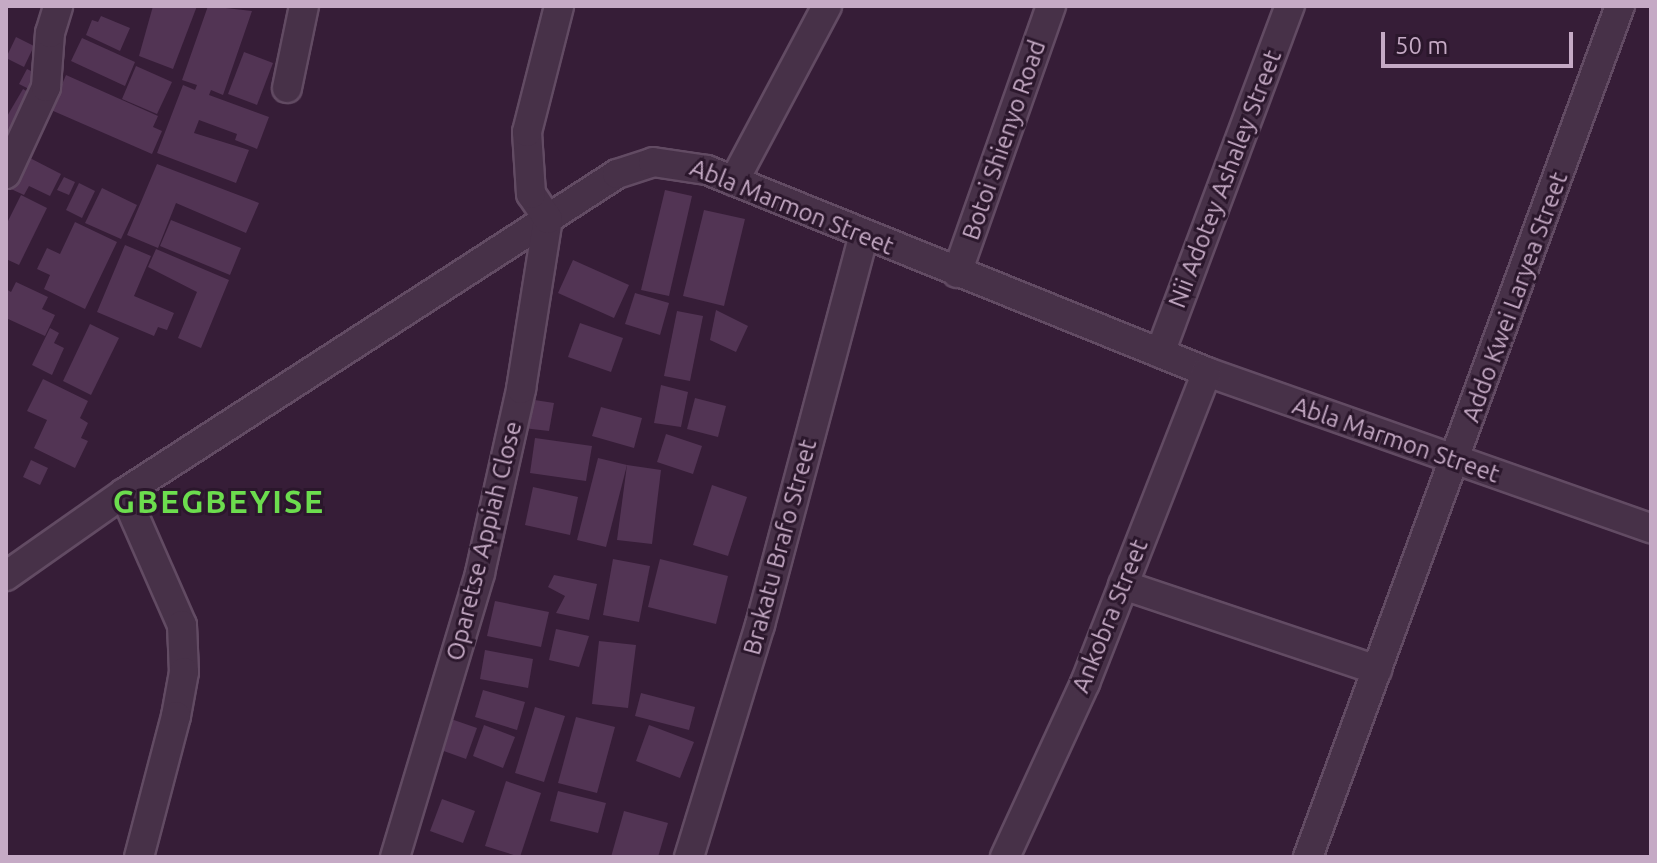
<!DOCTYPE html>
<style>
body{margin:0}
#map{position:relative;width:1657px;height:863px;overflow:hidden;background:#361d37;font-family:Ubuntu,sans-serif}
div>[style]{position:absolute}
.building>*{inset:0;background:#523454}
.roads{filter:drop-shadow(2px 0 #624b63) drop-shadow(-2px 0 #624b63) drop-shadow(0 2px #624b63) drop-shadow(0 -2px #624b63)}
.minor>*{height:28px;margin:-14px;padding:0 14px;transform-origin:14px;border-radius:14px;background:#473148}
span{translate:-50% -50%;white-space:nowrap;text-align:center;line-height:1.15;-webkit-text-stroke:6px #2b172c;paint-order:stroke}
.street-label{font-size:24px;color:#c5aac5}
.district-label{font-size:32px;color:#6cdd4e;font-weight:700;letter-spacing:2px}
.frame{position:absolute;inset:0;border:8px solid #c5aac5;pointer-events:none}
.scale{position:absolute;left:1381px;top:32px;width:192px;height:36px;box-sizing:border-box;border:4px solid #c5aac5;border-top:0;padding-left:10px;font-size:24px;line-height:28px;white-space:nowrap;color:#c5aac5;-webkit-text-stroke:6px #2b172c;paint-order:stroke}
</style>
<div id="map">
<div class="building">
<i style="clip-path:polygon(153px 6px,197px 6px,173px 69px,139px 56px)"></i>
<i style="clip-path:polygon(208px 6px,252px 11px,223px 95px,211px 90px,209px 95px,269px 117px,257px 149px,235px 140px,237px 134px,199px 120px,194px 133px,249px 150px,236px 183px,157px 153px,183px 85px,195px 90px,197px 85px,182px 80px)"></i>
<i style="clip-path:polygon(101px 16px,130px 28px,120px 51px,86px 35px,92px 20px,98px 22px)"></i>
<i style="clip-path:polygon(16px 37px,34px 46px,24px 67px,6px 58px)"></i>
<i style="clip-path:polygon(82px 38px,135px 62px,125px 86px,71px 61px)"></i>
<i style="clip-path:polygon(244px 52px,273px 63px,257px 105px,228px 94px)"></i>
<i style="clip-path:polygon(136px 66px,172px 82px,157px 114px,122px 99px)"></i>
<i style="clip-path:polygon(27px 69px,39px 75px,31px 90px,19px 84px)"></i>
<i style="clip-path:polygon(66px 75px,158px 116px,153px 127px,162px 131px,152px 154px,51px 110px)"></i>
<i style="clip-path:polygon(23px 89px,39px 98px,6px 154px,6px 118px)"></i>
<i style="clip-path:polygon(28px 157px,61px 174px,50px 196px,29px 186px,24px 195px,11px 189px)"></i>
<i style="clip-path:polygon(157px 164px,259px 203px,246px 233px,176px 203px,158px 248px,127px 235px)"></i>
<i style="clip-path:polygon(64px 177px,75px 182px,69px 195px,57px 190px)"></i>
<i style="clip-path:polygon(79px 183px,95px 191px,82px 218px,66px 210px)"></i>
<i style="clip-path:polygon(102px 188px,137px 205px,121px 239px,85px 223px)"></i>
<i style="clip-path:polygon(665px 190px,692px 196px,669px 296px,641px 290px)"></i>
<i style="clip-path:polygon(21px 195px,47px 208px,19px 265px,6px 259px,6px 225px)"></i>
<i style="clip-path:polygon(704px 210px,745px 219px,724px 306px,683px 296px)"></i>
<i style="clip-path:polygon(171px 220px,241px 248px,230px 275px,160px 246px)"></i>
<i style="clip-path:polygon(75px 222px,117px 242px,85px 309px,44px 289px,50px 275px,37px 269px,47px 248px,60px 254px)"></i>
<i style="clip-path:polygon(125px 245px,151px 256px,134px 296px,174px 313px,167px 330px,158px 327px,154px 336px,97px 312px)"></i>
<i style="clip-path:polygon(156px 249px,229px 280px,201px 348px,178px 338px,197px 292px,148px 267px)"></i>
<i style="clip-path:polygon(573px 260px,629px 285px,614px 318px,558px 293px)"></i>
<i style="clip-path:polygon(16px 282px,48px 297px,42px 309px,55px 315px,45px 336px,6px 318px,6px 289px,11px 292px)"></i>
<i style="clip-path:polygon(635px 293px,669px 303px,660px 335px,625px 324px)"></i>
<i style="clip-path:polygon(716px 310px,748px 326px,736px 352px,710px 340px)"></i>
<i style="clip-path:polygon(677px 311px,703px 316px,690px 381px,664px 376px)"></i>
<i style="clip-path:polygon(580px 323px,623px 338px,611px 372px,568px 357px)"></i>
<i style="clip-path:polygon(90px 324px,119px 338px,91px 395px,63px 381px)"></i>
<i style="clip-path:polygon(50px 328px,59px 333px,54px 343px,64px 348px,52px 375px,32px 365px)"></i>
<i style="clip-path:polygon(43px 379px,88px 401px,80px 418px,88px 423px,81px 438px,88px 441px,75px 468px,34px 448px,47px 420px,27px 411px)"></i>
<i style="clip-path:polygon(661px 385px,688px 392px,681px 427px,654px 423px)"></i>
<i style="clip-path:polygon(695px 398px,726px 406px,718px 437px,687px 429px)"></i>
<i style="clip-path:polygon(528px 399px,554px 403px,549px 431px,523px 428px)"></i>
<i style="clip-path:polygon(601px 407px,642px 418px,634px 448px,592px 436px)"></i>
<i style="clip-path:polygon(666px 434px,702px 446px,693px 474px,657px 462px)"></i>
<i style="clip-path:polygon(535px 438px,592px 446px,586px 481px,530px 473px)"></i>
<i style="clip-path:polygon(598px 458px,627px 465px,606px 547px,577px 540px)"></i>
<i style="clip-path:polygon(31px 460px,48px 468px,40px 485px,23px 477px)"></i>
<i style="clip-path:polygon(627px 465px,661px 470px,652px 544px,617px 540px)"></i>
<i style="clip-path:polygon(712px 485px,747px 497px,728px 556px,693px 545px)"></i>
<i style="clip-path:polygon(533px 487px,578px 497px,570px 535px,525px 525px)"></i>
<i style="clip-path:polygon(613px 559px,650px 566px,639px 622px,603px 615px)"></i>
<i style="clip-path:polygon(660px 559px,728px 576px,716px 624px,648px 607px)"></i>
<i style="clip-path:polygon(554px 575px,597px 584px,589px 620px,556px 613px,565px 596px,548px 587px)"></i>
<i style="clip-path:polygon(495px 601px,549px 612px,541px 647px,487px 636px)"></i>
<i style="clip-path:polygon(556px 629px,589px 636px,579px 667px,549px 660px)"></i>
<i style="clip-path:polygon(599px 641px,636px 645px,628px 708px,592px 704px)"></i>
<i style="clip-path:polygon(485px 650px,533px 659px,528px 688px,480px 679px)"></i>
<i style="clip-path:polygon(483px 690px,525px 702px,517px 730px,475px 717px)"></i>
<i style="clip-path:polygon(641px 693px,695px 707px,689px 730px,635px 716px)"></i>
<i style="clip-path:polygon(535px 707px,565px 716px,544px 782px,515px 773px)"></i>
<i style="clip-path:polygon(576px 717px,615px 727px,597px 793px,558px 783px)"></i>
<i style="clip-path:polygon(451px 719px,477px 728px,466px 759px,441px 750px)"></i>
<i style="clip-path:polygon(484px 725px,515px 737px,503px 768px,473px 756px)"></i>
<i style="clip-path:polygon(649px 725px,694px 742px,680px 778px,636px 761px)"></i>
<i style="clip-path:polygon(506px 781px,541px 793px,520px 857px,485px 846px)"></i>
<i style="clip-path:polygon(558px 791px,606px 803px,598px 833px,550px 821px)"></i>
<i style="clip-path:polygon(442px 799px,475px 811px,463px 843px,430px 831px)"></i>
<i style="clip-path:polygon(624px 811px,668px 823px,658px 857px,611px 857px)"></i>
</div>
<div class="roads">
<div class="minor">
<i style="left:287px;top:88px;width:84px;rotate:-78.3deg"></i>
<i style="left:6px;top:174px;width:96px;rotate:-65.3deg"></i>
<i style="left:46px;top:87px;width:54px;rotate:-85.8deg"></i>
<i style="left:50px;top:33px;width:28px;rotate:-73deg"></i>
<i style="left:734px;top:181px;width:198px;rotate:-62deg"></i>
<i style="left:957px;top:273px;width:283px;rotate:-70.6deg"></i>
<i style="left:1160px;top:353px;width:371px;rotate:-69.5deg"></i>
<i style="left:124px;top:493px;width:144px;rotate:66.3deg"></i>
<i style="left:182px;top:625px;width:47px;rotate:87.6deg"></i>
<i style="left:184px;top:672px;width:45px;rotate:100.3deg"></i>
<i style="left:176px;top:716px;width:146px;rotate:104.7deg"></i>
<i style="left:6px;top:576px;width:144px;rotate:-35.1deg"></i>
<i style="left:124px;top:493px;width:587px;rotate:-32.91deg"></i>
<i style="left:617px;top:174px;width:38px;rotate:-18deg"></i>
<i style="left:653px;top:162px;width:55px;rotate:8.4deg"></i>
<i style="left:707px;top:170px;width:539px;rotate:22deg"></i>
<i style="left:1207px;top:372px;width:471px;rotate:19.4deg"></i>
<i style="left:1123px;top:585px;width:268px;rotate:18.5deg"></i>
<i style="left:395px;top:857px;width:296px;rotate:-73.3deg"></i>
<i style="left:480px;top:573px;width:189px;rotate:-77.4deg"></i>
<i style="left:521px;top:389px;width:172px;rotate:-81deg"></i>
<i style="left:548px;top:219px;width:30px;rotate:-124deg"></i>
<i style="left:531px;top:194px;width:62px;rotate:-93.7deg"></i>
<i style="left:527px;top:132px;width:130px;rotate:-75.7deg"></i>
<i style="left:689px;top:857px;width:243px;rotate:-73deg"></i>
<i style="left:760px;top:625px;width:404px;rotate:-75.1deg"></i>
<i style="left:1005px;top:857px;width:192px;rotate:-65.3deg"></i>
<i style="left:1085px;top:683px;width:334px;rotate:-68.6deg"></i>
<i style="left:1308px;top:857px;width:906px;rotate:-69.87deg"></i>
</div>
</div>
<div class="street-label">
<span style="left:1004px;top:140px;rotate:-71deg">Botoi Shienyo Road</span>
<span style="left:1225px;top:179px;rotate:-69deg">Nii Adotey Ashaley Street</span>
<span style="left:792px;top:207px;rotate:22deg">Abla Marmon Street</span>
<span style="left:1515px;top:297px;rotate:-70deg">Addo Kwei Laryea Street</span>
<span style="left:1396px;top:440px;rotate:19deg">Abla Marmon Street</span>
<span style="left:484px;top:541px;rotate:-76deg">Oparetse Appiah Close</span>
<span style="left:780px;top:547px;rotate:-75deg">Brakatu Brafo Street</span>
<span style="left:1110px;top:616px;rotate:-68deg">Ankobra Street</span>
</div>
<div class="district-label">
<span style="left:219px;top:501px">GBEGBEYISE</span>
</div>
<div class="frame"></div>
<div class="scale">50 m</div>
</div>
